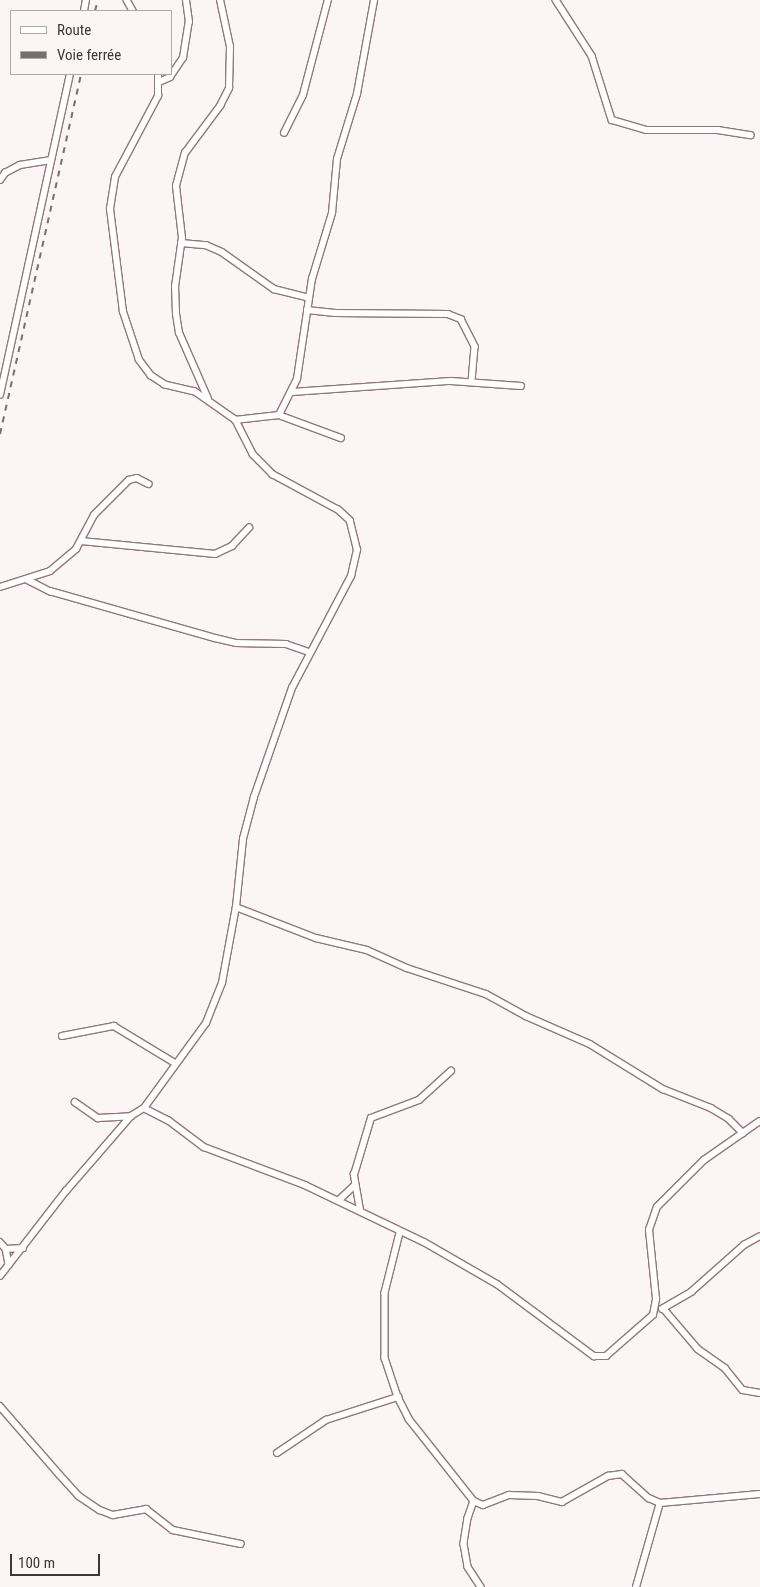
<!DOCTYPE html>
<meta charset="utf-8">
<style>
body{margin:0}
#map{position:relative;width:760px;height:1587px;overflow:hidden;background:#fcf5f6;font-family:"Roboto Condensed",sans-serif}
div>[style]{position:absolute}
.roads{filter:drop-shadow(1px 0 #93767b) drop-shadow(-1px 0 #93767b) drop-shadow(0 1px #93767b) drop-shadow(0 -1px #93767b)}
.minor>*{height:5.5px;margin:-2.75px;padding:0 2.75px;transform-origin:2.75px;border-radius:2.75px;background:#fff}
.rail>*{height:2px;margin-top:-1px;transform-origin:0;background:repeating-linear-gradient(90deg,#786e70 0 6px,transparent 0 12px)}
span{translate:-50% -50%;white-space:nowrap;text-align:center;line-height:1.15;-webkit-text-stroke:4.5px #fcf5f6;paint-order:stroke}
.legend{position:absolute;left:10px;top:10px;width:162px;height:65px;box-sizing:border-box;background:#fcf5f6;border:1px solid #b1a8aa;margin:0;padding:6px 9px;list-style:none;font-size:15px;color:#413537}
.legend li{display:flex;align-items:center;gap:10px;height:25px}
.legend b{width:25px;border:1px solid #b1a8aa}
.scale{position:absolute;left:10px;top:1554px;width:90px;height:22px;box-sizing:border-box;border:2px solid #413537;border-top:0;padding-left:6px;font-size:15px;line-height:18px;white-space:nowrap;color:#413537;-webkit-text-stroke:4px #fcf5f6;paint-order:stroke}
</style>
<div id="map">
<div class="roads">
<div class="minor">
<i style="left:127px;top:0;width:13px;rotate:61deg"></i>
<i style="left:556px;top:0;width:67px;rotate:57.3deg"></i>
<i style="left:592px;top:56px;width:67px;rotate:72.6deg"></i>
<i style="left:612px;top:120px;width:35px;rotate:16deg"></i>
<i style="left:646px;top:130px;width:72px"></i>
<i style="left:718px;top:130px;width:33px;rotate:9deg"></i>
<i style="left:84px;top:11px;width:11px;rotate:-80deg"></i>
<i style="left:159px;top:82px;width:12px;rotate:-24deg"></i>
<i style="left:170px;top:77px;width:23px;rotate:-56deg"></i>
<i style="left:183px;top:58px;width:36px;rotate:-81deg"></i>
<i style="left:189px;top:22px;width:22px;rotate:-98deg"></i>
<i style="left:284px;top:133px;width:42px;rotate:-63.4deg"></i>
<i style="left:303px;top:95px;width:98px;rotate:-75.3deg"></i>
<i style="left:0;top:180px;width:9px;rotate:-54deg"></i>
<i style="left:5px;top:173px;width:17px;rotate:-28deg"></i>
<i style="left:20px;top:165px;width:31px;rotate:-9deg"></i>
<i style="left:181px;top:243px;width:25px;rotate:5deg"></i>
<i style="left:206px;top:245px;width:17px;rotate:24deg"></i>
<i style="left:222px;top:252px;width:64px;rotate:35.4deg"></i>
<i style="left:274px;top:289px;width:36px;rotate:14deg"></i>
<i style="left:307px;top:310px;width:28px;rotate:6deg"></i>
<i style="left:335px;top:313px;width:113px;rotate:0.5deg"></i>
<i style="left:448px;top:314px;width:14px;rotate:21deg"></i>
<i style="left:461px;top:319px;width:31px;rotate:63deg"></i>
<i style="left:475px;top:347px;width:35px;rotate:95deg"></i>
<i style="left:292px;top:392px;width:159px;rotate:-4deg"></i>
<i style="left:451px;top:381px;width:70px;rotate:4.1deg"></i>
<i style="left:0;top:395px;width:329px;rotate:-77.7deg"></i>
<i style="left:208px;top:399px;width:72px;rotate:-113.7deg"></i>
<i style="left:179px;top:333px;width:19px;rotate:-99deg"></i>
<i style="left:176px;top:314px;width:27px;rotate:-92deg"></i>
<i style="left:175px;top:287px;width:49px;rotate:-81.9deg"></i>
<i style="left:182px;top:238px;width:52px;rotate:-96.6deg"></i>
<i style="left:176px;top:186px;width:34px;rotate:-75deg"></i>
<i style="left:185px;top:153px;width:59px;rotate:-53.3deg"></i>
<i style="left:220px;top:106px;width:20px;rotate:-63deg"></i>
<i style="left:229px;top:88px;width:41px;rotate:-88.6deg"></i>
<i style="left:230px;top:47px;width:48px;rotate:-102deg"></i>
<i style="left:279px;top:415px;width:66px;rotate:20.4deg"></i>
<i style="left:235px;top:420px;width:44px;rotate:-6.5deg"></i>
<i style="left:279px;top:415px;width:40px;rotate:-63.4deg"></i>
<i style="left:297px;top:379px;width:101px;rotate:-81.5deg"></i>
<i style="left:312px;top:279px;width:69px;rotate:-73.1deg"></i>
<i style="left:332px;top:213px;width:54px;rotate:-84.7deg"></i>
<i style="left:337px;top:159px;width:68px;rotate:-72.9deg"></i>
<i style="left:357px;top:94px;width:96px;rotate:-79.7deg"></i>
<i style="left:81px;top:541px;width:135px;rotate:5.5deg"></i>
<i style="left:215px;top:554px;width:19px;rotate:-25deg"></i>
<i style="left:232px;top:546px;width:25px;rotate:-47deg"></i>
<i style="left:28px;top:580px;width:25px;rotate:27deg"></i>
<i style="left:50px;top:591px;width:172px;rotate:15.9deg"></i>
<i style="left:215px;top:638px;width:22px;rotate:13deg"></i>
<i style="left:236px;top:643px;width:50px;rotate:1.1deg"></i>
<i style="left:286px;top:644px;width:24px;rotate:19deg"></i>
<i style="left:0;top:587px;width:52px;rotate:-17.7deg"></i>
<i style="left:50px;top:571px;width:34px;rotate:-40deg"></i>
<i style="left:76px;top:549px;width:38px;rotate:-62deg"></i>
<i style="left:94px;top:515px;width:49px;rotate:-45deg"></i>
<i style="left:129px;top:480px;width:8px;rotate:-14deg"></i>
<i style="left:137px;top:478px;width:13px;rotate:27deg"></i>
<i style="left:236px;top:907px;width:86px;rotate:21.2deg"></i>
<i style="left:316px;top:938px;width:52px;rotate:13.2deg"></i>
<i style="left:367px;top:950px;width:44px;rotate:24.2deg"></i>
<i style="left:407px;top:968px;width:83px;rotate:18.2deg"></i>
<i style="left:486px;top:994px;width:46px;rotate:28.8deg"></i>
<i style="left:526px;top:1016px;width:70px;rotate:23.6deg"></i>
<i style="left:590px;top:1044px;width:86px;rotate:31.7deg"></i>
<i style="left:663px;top:1089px;width:52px;rotate:21.6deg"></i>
<i style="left:711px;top:1108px;width:21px;rotate:31deg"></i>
<i style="left:729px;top:1119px;width:20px;rotate:45deg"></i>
<i style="left:62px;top:1036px;width:53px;rotate:-10.9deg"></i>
<i style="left:114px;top:1026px;width:71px;rotate:31.2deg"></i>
<i style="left:75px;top:1102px;width:28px;rotate:35deg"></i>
<i style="left:98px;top:1118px;width:33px;rotate:-3deg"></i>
<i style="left:144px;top:1108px;width:27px;rotate:27deg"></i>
<i style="left:168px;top:1120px;width:45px;rotate:36.9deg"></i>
<i style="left:204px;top:1147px;width:108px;rotate:20.6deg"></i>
<i style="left:305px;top:1185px;width:132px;rotate:25.6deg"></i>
<i style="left:424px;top:1242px;width:84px;rotate:29.9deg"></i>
<i style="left:497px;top:1284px;width:121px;rotate:36.6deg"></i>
<i style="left:594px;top:1356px;width:12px"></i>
<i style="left:606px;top:1356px;width:62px;rotate:-41.1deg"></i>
<i style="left:653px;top:1315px;width:16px;rotate:-79deg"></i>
<i style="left:656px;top:1299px;width:69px;rotate:-95.8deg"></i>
<i style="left:649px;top:1230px;width:24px;rotate:-71deg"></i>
<i style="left:657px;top:1207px;width:66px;rotate:-45deg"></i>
<i style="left:704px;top:1160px;width:68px;rotate:-34.9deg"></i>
<i style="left:339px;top:1200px;width:21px;rotate:-43deg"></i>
<i style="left:360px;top:1210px;width:36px;rotate:-100deg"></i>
<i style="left:354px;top:1175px;width:59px;rotate:-73.4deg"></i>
<i style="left:371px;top:1118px;width:51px;rotate:-20.6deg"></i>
<i style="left:419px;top:1100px;width:43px;rotate:-42.2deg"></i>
<i style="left:400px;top:1233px;width:62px;rotate:104deg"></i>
<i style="left:385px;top:1293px;width:65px;rotate:90deg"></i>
<i style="left:385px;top:1358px;width:41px;rotate:71.6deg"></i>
<i style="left:398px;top:1397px;width:25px;rotate:63deg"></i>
<i style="left:409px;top:1419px;width:105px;rotate:51.6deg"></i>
<i style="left:474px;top:1501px;width:18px;rotate:109deg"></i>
<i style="left:468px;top:1518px;width:26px;rotate:99deg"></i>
<i style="left:464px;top:1544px;width:23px;rotate:80deg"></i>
<i style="left:468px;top:1567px;width:24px;rotate:57deg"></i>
<i style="left:0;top:1242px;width:9px;rotate:49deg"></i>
<i style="left:6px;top:1249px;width:16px;rotate:79deg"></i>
<i style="left:6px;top:1249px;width:17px;rotate:-3deg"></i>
<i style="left:0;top:1276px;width:108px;rotate:-52.2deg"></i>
<i style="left:66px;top:1191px;width:99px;rotate:-49.1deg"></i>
<i style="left:131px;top:1116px;width:15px;rotate:-32deg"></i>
<i style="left:144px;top:1108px;width:105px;rotate:-53.9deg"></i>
<i style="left:206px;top:1023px;width:43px;rotate:-68.2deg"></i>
<i style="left:222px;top:983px;width:77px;rotate:-79.6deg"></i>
<i style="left:236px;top:907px;width:68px;rotate:-84.1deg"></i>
<i style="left:243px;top:839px;width:43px;rotate:-75.3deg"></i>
<i style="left:254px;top:797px;width:115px;rotate:-70.8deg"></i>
<i style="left:292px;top:688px;width:127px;rotate:-62.2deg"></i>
<i style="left:351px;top:576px;width:27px;rotate:-77deg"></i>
<i style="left:357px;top:550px;width:30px;rotate:-104deg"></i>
<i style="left:350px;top:521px;width:16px;rotate:-137deg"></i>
<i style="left:338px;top:510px;width:74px;rotate:-151.7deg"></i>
<i style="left:273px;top:475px;width:28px;rotate:-135deg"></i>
<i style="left:253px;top:455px;width:39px;rotate:-117deg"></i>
<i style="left:235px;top:420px;width:49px;rotate:-145deg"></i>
<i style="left:195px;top:392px;width:31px;rotate:-167deg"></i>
<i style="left:165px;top:385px;width:17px;rotate:-147deg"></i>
<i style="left:151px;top:376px;width:20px;rotate:-127deg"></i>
<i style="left:139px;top:360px;width:51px;rotate:-108.4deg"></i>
<i style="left:123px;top:312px;width:104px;rotate:-97.2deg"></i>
<i style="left:110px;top:209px;width:32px;rotate:-81deg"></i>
<i style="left:115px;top:177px;width:92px;rotate:-62deg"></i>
<i style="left:158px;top:96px;width:22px;rotate:-90deg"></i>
<i style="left:662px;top:1309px;width:34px;rotate:-30deg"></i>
<i style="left:691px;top:1292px;width:71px;rotate:-41.6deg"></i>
<i style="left:744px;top:1245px;width:18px;rotate:-29deg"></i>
<i style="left:664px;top:1309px;width:52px;rotate:49.6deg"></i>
<i style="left:698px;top:1349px;width:33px;rotate:35deg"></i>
<i style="left:725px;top:1368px;width:28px;rotate:51deg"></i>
<i style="left:743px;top:1390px;width:17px;rotate:10deg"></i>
<i style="left:0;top:1406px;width:91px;rotate:49deg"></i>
<i style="left:60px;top:1475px;width:28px;rotate:48deg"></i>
<i style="left:79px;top:1496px;width:25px;rotate:34deg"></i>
<i style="left:100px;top:1510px;width:14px;rotate:21deg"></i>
<i style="left:113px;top:1515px;width:34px;rotate:-10deg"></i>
<i style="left:146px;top:1509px;width:34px;rotate:38deg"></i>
<i style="left:173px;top:1530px;width:69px;rotate:11.6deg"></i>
<i style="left:277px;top:1453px;width:59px;rotate:-34deg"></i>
<i style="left:326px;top:1420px;width:76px;rotate:-17.7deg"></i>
<i style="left:474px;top:1501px;width:10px;rotate:24deg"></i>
<i style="left:483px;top:1505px;width:28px;rotate:-21deg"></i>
<i style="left:509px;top:1495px;width:29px;rotate:2deg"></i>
<i style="left:538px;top:1496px;width:25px;rotate:14deg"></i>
<i style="left:562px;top:1502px;width:53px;rotate:-29.5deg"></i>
<i style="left:608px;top:1476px;width:14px;rotate:-8deg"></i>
<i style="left:622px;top:1474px;width:36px;rotate:42deg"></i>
<i style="left:649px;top:1498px;width:12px;rotate:24deg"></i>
<i style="left:660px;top:1503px;width:100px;rotate:-5.1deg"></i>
<i style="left:636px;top:1587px;width:87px;rotate:-74.1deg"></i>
</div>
</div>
<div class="rail">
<i style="left:95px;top:11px;width:11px;rotate:-75deg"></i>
<i style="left:0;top:434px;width:369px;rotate:-77.3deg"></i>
</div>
<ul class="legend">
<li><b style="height:6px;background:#fff"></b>Route</li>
<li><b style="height:6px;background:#786e70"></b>Voie ferrée</li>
</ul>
<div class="scale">100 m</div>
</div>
